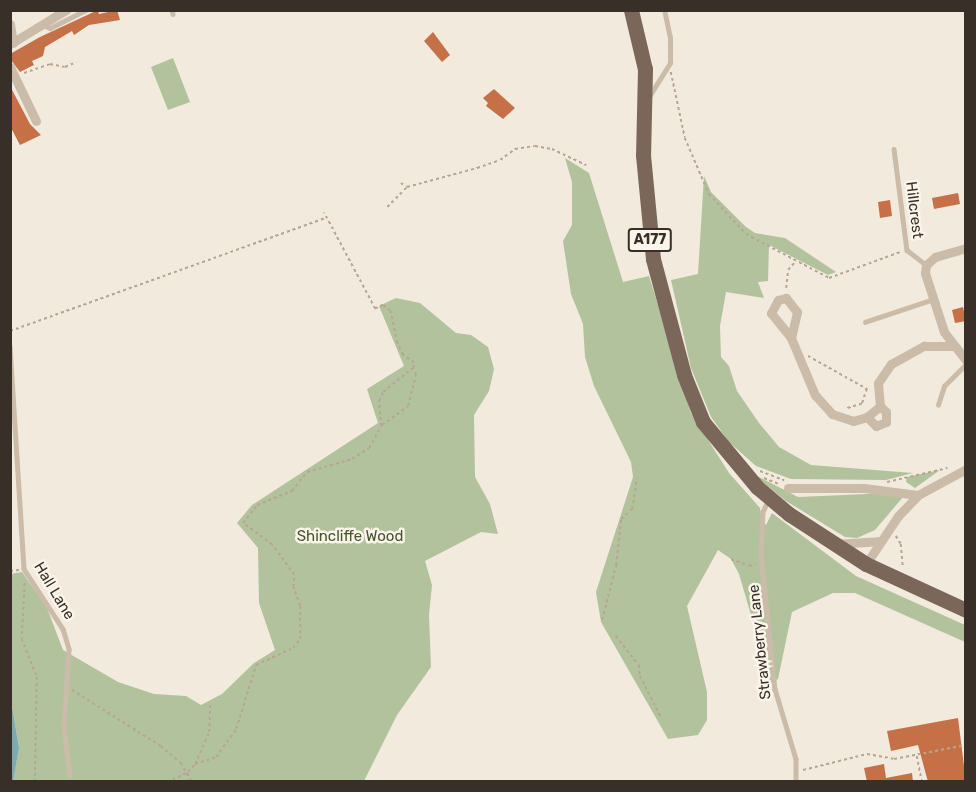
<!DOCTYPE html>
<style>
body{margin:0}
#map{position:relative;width:976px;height:792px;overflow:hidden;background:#f2eadd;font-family:Rubik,sans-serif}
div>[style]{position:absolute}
.green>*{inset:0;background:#b2c29d}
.water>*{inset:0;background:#7caab0}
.building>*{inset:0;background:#c67047}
.path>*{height:1.5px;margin-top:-0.75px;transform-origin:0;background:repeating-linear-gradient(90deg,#b7a593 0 3px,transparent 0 6px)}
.service>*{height:4.5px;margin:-2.25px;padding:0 2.25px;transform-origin:2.25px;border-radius:2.25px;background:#cbbba9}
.minor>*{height:9px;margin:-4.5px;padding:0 4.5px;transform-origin:4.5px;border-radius:4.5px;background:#cbbba9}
.primary>*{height:15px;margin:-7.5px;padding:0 7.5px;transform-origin:7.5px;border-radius:7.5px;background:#7a675a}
span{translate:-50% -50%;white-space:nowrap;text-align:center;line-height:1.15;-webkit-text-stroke:5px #faf4ea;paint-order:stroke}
.shield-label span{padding:2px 4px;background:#faf4ea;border:2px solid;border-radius:4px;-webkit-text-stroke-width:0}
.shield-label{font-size:14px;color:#382f29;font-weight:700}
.street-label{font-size:15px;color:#382f29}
.park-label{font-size:15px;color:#44562c}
.frame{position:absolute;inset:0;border:12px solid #382f29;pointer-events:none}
</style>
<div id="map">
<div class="green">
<i style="clip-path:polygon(173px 58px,190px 102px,168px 110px,151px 67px)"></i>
<i style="clip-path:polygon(565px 158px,589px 173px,623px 282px,649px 276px,691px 413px,729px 473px,760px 508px,762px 521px,766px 525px,772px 513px,856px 576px,965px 625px,965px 642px,855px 593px,833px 593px,792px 612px,778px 679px,764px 687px,761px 649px,739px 574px,731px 559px,718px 550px,687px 606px,707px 692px,707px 720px,698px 735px,668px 739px,601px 622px,596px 592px,633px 477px,631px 462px,594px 386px,585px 357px,583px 324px,571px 294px,563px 241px,572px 225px,572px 182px)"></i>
<i style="clip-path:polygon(704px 176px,711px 192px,746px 227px,755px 233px,785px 238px,836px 272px,828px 275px,769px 245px,768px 281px,758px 282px,764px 298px,726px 292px,720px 326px,721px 357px,729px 366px,737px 391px,759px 423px,779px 447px,811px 465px,913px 473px,886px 480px,791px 479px,756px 466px,729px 442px,711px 417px,691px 368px,671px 280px,698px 274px)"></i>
<i style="clip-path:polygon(396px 298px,420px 303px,456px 333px,471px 335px,488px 347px,494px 369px,489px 391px,474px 415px,475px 477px,490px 504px,498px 534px,481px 532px,425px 561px,432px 585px,429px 615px,431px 667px,397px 715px,364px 781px,13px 781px,19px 748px,11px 700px,10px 574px,22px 572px,47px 608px,63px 650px,118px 682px,154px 694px,186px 696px,201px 705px,222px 694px,254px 663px,275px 650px,259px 603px,258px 548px,237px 523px,252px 505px,378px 423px,367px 389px,404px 366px,379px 306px)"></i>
<i style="clip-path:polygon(940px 470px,915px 488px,906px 482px,907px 477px)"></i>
<i style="clip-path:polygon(753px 474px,798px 497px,890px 493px,903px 497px,875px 530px,857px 538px,845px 537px,786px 501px)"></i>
</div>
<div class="water">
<i style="clip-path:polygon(11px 700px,19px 748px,13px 782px,10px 781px)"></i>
</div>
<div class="building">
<i style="clip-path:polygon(98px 10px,99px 14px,117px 10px,120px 20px,89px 25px,74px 35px,72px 31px,45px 47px,43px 56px,32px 61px,34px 65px,20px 72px,11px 60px,10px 54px,40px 37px)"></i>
<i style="clip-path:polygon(433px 32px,450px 55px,442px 62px,424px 41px)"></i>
<i style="clip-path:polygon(10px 86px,30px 124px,41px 135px,20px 145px,10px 126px)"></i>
<i style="clip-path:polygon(494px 89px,515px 108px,503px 119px,486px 106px,488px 103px,483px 98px)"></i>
<i style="clip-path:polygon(919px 187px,920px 199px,909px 200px,908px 189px)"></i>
<i style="clip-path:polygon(958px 193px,960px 204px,934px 209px,932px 198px)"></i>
<i style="clip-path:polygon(890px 200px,892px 216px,880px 218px,878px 202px)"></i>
<i style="clip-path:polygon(963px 307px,966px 321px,955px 323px,952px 310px)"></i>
<i style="clip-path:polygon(958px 718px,966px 782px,928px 782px,918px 745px,891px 751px,887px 731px)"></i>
<i style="clip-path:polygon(884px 764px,886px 778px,912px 773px,913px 782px,867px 782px,864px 768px)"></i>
</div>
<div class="path">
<i style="left:671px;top:72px;width:67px;rotate:78deg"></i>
<i style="left:685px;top:138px;width:61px;rotate:66.8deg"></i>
<i style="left:709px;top:194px;width:54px;rotate:47.2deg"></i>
<i style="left:746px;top:234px;width:94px;rotate:27.9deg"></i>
<i style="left:829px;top:278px;width:76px;rotate:-20.1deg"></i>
<i style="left:24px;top:73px;width:28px;rotate:-19deg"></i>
<i style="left:50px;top:64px;width:15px;rotate:11deg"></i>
<i style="left:65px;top:67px;width:12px;rotate:-24deg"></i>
<i style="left:401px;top:183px;width:7px;rotate:34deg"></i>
<i style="left:407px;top:187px;width:73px;rotate:-15.2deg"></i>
<i style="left:477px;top:168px;width:24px;rotate:-19deg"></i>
<i style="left:500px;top:160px;width:19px;rotate:-36deg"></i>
<i style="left:515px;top:149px;width:20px;rotate:-9deg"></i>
<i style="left:535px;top:146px;width:17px;rotate:10deg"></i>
<i style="left:552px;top:149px;width:38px;rotate:25deg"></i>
<i style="left:387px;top:207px;width:28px;rotate:-45deg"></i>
<i style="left:786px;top:288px;width:18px;rotate:-84deg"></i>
<i style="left:788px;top:270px;width:9px;rotate:-49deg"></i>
<i style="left:10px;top:331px;width:335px;rotate:-19.7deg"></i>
<i style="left:808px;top:356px;width:68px;rotate:29.2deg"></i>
<i style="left:867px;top:389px;width:16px;rotate:108deg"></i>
<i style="left:862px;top:404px;width:17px;rotate:163deg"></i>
<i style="left:382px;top:425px;width:32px;rotate:-36deg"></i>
<i style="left:408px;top:406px;width:32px;rotate:-76deg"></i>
<i style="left:416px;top:375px;width:7px;rotate:-117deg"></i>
<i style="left:760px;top:471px;width:26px;rotate:21deg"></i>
<i style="left:764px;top:478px;width:16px;rotate:22deg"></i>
<i style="left:887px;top:482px;width:62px;rotate:-13.1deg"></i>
<i style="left:896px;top:536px;width:9px;rotate:58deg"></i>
<i style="left:901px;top:544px;width:24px;rotate:85deg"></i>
<i style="left:731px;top:559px;width:19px;rotate:21deg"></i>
<i style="left:749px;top:566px;width:7px;rotate:-16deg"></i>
<i style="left:10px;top:571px;width:9px;rotate:-6deg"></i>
<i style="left:25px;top:583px;width:56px;rotate:93.1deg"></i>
<i style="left:22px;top:639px;width:41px;rotate:68.5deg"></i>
<i style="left:37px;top:677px;width:105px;rotate:91.1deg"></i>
<i style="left:602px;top:620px;width:57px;rotate:-75.7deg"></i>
<i style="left:616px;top:565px;width:46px;rotate:-83.8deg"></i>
<i style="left:621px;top:519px;width:15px;rotate:-42deg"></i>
<i style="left:632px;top:509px;width:31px;rotate:-81deg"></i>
<i style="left:616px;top:636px;width:37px;rotate:52deg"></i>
<i style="left:639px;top:665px;width:11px;rotate:85deg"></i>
<i style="left:640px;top:676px;width:46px;rotate:62.9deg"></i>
<i style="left:72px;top:690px;width:105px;rotate:32.2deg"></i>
<i style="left:161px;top:746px;width:26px;rotate:40deg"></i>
<i style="left:181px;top:763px;width:22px;rotate:60deg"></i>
<i style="left:917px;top:756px;width:26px;rotate:79deg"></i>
<i style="left:195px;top:764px;width:22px;rotate:-18deg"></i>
<i style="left:216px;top:757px;width:34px;rotate:-54deg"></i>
<i style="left:236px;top:729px;width:67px;rotate:-72.6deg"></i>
<i style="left:256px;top:665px;width:41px;rotate:-24.7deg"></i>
<i style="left:293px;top:648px;width:11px;rotate:-52deg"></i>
<i style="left:300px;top:639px;width:33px;rotate:-90deg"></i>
<i style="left:300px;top:606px;width:20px;rotate:-110deg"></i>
<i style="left:293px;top:587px;width:12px;rotate:-85deg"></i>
<i style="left:294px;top:575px;width:37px;rotate:-126deg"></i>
<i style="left:272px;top:545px;width:36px;rotate:-143deg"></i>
<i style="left:243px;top:523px;width:23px;rotate:-52deg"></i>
<i style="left:257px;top:505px;width:38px;rotate:-22deg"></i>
<i style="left:292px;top:491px;width:24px;rotate:-52deg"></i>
<i style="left:307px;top:472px;width:47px;rotate:-16.1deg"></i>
<i style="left:352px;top:459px;width:20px;rotate:-33deg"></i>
<i style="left:369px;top:448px;width:25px;rotate:-61deg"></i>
<i style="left:381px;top:426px;width:25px;rotate:-95deg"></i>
<i style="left:379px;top:401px;width:10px;rotate:-66deg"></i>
<i style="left:383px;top:392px;width:38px;rotate:-39deg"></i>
<i style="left:413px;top:368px;width:5px;rotate:-79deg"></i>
<i style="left:414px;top:363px;width:14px;rotate:-144deg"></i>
<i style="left:403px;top:355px;width:13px;rotate:-117deg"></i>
<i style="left:397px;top:343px;width:33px;rotate:-102deg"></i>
<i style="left:390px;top:311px;width:9px;rotate:-139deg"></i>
<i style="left:383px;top:305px;width:9px;rotate:153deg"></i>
<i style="left:375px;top:309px;width:109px;rotate:-118deg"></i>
<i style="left:803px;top:770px;width:66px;rotate:-14deg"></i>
<i style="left:867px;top:754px;width:27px;rotate:10deg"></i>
<i style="left:894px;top:759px;width:73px;rotate:-11deg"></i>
<i style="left:167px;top:782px;width:23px;rotate:-25deg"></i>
<i style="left:188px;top:772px;width:11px;rotate:-49deg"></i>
<i style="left:195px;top:764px;width:35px;rotate:-66deg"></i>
<i style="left:209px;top:732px;width:29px;rotate:-88deg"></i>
<i style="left:188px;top:782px;width:10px;rotate:-90deg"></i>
</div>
<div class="service">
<i style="left:172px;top:10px;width:4px;rotate:76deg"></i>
<i style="left:44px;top:25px;width:7px;rotate:27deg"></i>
<i style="left:50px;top:28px;width:40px;rotate:-26.6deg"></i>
<i style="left:650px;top:95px;width:38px;rotate:-58deg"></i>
<i style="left:670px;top:63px;width:25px;rotate:-90deg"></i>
<i style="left:670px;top:38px;width:29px;rotate:-102deg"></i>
<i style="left:894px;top:149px;width:102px;rotate:82.7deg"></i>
<i style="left:907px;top:250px;width:24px;rotate:38deg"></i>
<i style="left:865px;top:322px;width:70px;rotate:-18.4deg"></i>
<i style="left:10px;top:346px;width:223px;rotate:86.4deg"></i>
<i style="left:24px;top:569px;width:72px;rotate:57deg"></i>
<i style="left:63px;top:629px;width:21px;rotate:73deg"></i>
<i style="left:69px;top:649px;width:77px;rotate:93.7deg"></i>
<i style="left:64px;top:726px;width:50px;rotate:83.2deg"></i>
<i style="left:938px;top:405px;width:20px;rotate:-72deg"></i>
<i style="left:944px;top:386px;width:31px;rotate:-45deg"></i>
<i style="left:768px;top:501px;width:12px;rotate:114deg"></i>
<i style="left:763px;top:512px;width:42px;rotate:92.7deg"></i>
<i style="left:761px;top:554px;width:136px;rotate:84.1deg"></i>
<i style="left:775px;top:689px;width:73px;rotate:73.3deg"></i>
<i style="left:796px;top:759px;width:23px;rotate:90deg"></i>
</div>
<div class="minor">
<i style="left:10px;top:24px;width:19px;rotate:81deg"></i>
<i style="left:10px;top:44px;width:66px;rotate:-31.3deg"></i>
<i style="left:10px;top:67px;width:60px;rotate:64.3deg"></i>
<i style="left:966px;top:248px;width:32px;rotate:164deg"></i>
<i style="left:935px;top:257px;width:12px;rotate:138deg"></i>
<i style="left:926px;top:265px;width:8px;rotate:97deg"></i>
<i style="left:925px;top:273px;width:62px;rotate:72.1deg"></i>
<i style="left:944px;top:332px;width:36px;rotate:52deg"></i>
<i style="left:791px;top:338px;width:27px;rotate:-77deg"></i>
<i style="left:797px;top:312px;width:18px;rotate:-128deg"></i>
<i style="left:786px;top:298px;width:8px;rotate:166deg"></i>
<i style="left:778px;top:300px;width:15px;rotate:118deg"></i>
<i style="left:771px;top:313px;width:32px;rotate:51deg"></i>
<i style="left:791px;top:338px;width:62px;rotate:67.2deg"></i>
<i style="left:815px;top:395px;width:25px;rotate:48deg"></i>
<i style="left:832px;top:414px;width:22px;rotate:18deg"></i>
<i style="left:853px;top:421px;width:15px;rotate:-16deg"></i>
<i style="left:867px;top:417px;width:17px;rotate:-40deg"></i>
<i style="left:880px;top:406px;width:23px;rotate:-95deg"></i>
<i style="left:878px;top:383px;width:23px;rotate:-56deg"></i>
<i style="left:891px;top:364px;width:38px;rotate:-29deg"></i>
<i style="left:924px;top:346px;width:28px"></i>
<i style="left:867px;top:417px;width:13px;rotate:45deg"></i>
<i style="left:876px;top:426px;width:11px;rotate:-22deg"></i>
<i style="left:886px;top:422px;width:10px;rotate:-90deg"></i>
<i style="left:886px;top:412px;width:8px;rotate:-135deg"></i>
<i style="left:788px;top:488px;width:76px"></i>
<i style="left:864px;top:488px;width:54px;rotate:7.4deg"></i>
<i style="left:835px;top:544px;width:46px;rotate:-3.7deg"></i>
<i style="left:866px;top:564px;width:58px;rotate:-56.3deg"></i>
<i style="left:898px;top:516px;width:29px;rotate:-46deg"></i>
<i style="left:918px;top:495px;width:55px;rotate:-28.4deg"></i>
</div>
<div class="primary">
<i style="left:631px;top:10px;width:61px;rotate:76.7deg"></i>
<i style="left:645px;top:69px;width:86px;rotate:91.3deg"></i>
<i style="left:643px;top:155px;width:104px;rotate:84.5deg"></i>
<i style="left:653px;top:259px;width:120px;rotate:75deg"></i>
<i style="left:684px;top:375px;width:51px;rotate:68deg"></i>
<i style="left:703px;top:422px;width:85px;rotate:50.3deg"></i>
<i style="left:757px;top:487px;width:42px;rotate:40.2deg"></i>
<i style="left:789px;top:514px;width:92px;rotate:33deg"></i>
<i style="left:866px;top:564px;width:110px;rotate:24.7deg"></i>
</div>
<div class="shield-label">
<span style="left:650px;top:240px">A177</span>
</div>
<div class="street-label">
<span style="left:914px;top:210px;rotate:83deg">Hillcrest</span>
<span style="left:54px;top:591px;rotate:59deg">Hall Lane</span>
<span style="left:760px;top:642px;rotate:-96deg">Strawberry Lane</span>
</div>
<div class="park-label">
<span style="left:350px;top:537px">Shincliffe Wood</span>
</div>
<div class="frame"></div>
</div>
